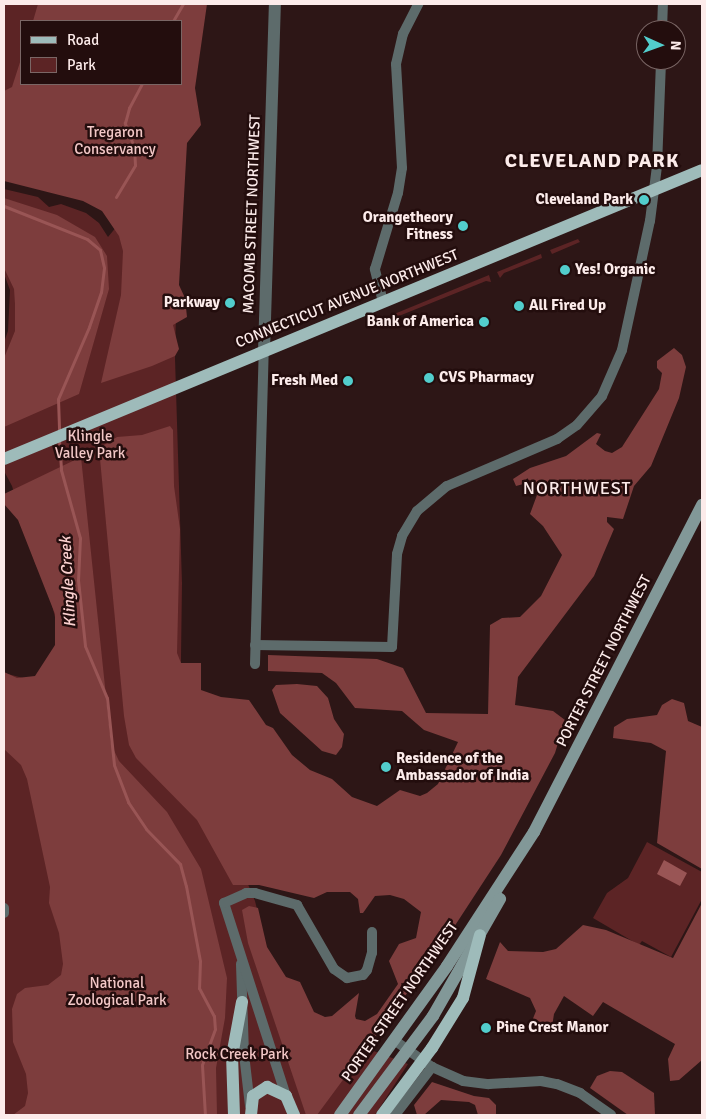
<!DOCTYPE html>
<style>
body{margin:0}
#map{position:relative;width:706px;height:1119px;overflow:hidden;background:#2d1616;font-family:Signika,sans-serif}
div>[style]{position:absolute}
.green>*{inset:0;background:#5c2425}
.forest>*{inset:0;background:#7d3d3d}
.water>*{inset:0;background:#955}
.stream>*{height:3px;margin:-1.5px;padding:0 1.5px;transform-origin:1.5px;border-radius:1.5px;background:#955}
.minor>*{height:10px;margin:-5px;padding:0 5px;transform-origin:5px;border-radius:5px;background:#5d6b6b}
.tertiary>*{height:12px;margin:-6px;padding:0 6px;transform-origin:6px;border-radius:6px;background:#5d6b6b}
.secondary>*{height:12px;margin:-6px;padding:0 6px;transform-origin:6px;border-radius:6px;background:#829898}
.primary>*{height:12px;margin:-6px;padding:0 6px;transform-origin:6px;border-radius:6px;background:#9ebbba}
.dots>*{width:14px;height:14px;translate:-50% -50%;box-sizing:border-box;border:2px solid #230d0d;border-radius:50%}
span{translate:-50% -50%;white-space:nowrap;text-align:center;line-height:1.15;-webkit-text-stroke:5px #230d0d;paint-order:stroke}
.park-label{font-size:15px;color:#f3c8c7}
.poi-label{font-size:15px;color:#fcebea;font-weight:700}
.right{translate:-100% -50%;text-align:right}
.left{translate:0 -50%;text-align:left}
.street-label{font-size:15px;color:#fcebea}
.water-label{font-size:16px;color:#fcd1d0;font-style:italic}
.quarter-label{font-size:18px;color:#fcebea;letter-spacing:1px}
.district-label{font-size:20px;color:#fcebea;font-weight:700;letter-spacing:1px}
.frame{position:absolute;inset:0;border:5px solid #fcebea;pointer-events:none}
.legend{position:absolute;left:20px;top:20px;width:162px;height:65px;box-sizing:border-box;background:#230d0d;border:1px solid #7a6665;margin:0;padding:6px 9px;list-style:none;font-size:15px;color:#fcebea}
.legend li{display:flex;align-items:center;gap:10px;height:25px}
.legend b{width:25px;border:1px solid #7a6665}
.north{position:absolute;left:636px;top:20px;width:50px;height:50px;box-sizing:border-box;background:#230d0d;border:1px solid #7a6665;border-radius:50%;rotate:92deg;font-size:14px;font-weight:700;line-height:20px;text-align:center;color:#fcebea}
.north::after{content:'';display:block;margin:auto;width:18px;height:22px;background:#52cdcc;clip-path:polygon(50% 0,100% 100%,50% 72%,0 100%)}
</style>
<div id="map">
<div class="green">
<i style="clip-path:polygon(4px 4px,186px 4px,181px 77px,181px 21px,21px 21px,21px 84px,181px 84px,175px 358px,182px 583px,180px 734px,185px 753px,224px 827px,255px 901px,284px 1017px,408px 1064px,375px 1115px,4px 1115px,4px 673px,57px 687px,62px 647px,49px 592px,35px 563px,12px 486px,4px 471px,4px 342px,8px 331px,10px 290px,4px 274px,4px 189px,38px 197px,49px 207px,61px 204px,86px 213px,99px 223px,108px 237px,131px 209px,74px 187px,4px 174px)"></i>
<i style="clip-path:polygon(578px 239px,580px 242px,552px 254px,550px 250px)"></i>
<i style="clip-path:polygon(541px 254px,542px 258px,504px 273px,500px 278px,497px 272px)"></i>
<i style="clip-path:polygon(489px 275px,491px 282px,486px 281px,384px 322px,382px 319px)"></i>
<i style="clip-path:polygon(647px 842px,702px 872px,702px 899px,671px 957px,642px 941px,639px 945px,593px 918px,607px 893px,628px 878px)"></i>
</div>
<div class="forest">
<i style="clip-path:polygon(38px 4px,207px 4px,195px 88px,201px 125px,187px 143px,179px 285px,185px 298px,187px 317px,173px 325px,179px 349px,175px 356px,152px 366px,101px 383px,121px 295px,123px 251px,119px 236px,102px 211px,83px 201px,4px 181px,4px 91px,12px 87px,21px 59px,21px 84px,181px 84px,181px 21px,33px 21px)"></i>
<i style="clip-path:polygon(4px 198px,57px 215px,95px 237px,107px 256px,109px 289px,79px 394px,4px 427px,4px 358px,15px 331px,15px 304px,14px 289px,4px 268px)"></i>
<i style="clip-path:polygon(674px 348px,682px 355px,686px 367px,679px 398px,651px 466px,634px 486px,623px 519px,607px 517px,607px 522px,614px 529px,594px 576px,518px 677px,515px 705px,553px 711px,565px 720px,555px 753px,501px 855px,439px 950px,317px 1115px,306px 1115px,248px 943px,242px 910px,249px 906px,258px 908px,267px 947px,286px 977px,300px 982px,314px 1012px,325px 1017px,332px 1016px,359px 993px,355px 1016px,356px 1019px,365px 1021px,377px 1014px,398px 984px,389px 961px,399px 944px,416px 938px,421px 912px,404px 899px,390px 895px,375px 896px,363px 913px,360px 913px,358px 899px,350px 892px,327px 892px,314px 898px,259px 885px,233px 885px,197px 820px,136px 758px,129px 745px,124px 716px,99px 448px,117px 437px,142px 435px,170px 426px,173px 430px,174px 486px,180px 529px,177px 653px,181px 663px,201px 663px,201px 690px,221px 697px,249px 700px,266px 725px,273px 728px,292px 755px,310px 770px,332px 779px,352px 797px,377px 806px,400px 790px,420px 796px,427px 793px,438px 784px,458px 742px,424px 730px,402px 711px,355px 708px,336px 683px,322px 673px,268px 671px,268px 655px,377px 659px,403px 668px,426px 713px,488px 714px,490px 625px,502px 618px,520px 617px,541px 596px,562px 555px,543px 526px,530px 514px,537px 495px,536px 487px,527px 483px,516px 486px,513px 479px,530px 468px,566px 456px,597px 433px,601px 434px,596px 444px,605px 451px,612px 453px,622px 447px,659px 389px,662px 373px,657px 368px,657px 361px)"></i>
<i style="clip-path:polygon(81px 457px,111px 744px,119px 761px,167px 812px,201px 869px,227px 978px,225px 1018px,216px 1068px,217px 1115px,13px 1115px,25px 1106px,28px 1093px,26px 1074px,13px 1042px,12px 1009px,17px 994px,25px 988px,48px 985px,61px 975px,63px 964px,59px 933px,49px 903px,50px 887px,27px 779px,21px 765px,4px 749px,4px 672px,17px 678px,35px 676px,55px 645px,55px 614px,18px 520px,4px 504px,4px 494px)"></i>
<i style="clip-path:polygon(297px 684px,317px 686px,328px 698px,334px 719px,344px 734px,342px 747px,336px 755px,322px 751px,280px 713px,272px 690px,276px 685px)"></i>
<i style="clip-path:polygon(672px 699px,684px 703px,688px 721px,702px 727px,702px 869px,657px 843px,666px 751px,651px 743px,613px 738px,614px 727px,627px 719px,657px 715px,662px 705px)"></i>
<i style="clip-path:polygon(702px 903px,702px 1060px,679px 1080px,670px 1081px,668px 1059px,675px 1044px,603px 1002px,593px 1016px,564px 996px,554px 1014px,551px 1033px,530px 1026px,536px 1011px,530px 998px,486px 979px,500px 942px,508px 951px,543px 952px,556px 949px,583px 925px,606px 930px,673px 958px)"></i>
<i style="clip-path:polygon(610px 1071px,622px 1072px,654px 1093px,655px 1115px,628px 1115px,590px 1088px,597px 1076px)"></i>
<i style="clip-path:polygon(432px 1082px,474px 1096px,489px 1098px,496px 1105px,496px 1115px,478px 1115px,475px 1105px,469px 1102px,441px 1100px,424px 1115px,417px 1115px,414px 1105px)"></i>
</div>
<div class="water">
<i style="clip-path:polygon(664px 860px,687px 873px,680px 886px,657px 874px)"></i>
</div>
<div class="stream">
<i style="left:173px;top:21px;width:20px;rotate:-60deg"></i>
<i style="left:116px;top:197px;width:37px;rotate:-59deg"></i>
<i style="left:135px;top:165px;width:18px;rotate:-93deg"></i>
<i style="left:134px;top:147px;width:26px;rotate:-111deg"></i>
<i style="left:125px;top:123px;width:16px;rotate:-75deg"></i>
<i style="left:129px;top:108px;width:27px;rotate:-62deg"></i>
<i style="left:4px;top:206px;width:89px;rotate:21.7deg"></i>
<i style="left:87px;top:239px;width:17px;rotate:40deg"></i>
<i style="left:100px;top:250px;width:18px;rotate:77deg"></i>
<i style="left:104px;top:268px;width:24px;rotate:97deg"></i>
<i style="left:101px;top:292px;width:37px;rotate:109deg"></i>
<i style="left:89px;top:327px;width:78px;rotate:113.3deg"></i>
<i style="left:58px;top:399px;width:35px;rotate:88deg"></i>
<i style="left:59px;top:440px;width:30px;rotate:86deg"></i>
<i style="left:61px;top:470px;width:71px;rotate:74.4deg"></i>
<i style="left:80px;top:538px;width:42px;rotate:92.7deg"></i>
<i style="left:78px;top:580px;width:66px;rotate:83.9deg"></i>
<i style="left:85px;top:646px;width:56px;rotate:67.1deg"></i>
<i style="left:107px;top:698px;width:67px;rotate:84deg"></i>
<i style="left:114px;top:765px;width:40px;rotate:69deg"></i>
<i style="left:128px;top:802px;width:32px;rotate:56deg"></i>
<i style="left:146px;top:829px;width:49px;rotate:45.8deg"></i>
<i style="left:180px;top:864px;width:23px;rotate:75deg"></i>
<i style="left:186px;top:886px;width:76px;rotate:79.4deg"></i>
<i style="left:200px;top:961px;width:27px;rotate:92deg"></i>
<i style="left:199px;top:988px;width:32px;rotate:62deg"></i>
<i style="left:214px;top:1016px;width:13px;rotate:86deg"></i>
<i style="left:215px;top:1029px;width:38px;rotate:110deg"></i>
<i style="left:202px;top:1065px;width:50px;rotate:86.6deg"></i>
</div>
<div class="minor">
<i style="left:662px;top:30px;width:26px;rotate:-88deg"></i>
<i style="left:383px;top:302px;width:34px;rotate:-104deg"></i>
<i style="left:375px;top:269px;width:79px;rotate:-73.2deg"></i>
<i style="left:398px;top:193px;width:25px;rotate:-81deg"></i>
<i style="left:402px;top:168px;width:104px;rotate:-93.3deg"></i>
<i style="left:396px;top:64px;width:31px;rotate:-77deg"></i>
<i style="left:403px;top:34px;width:34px;rotate:-63deg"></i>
<i style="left:255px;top:645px;width:137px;rotate:0.8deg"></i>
<i style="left:392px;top:647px;width:93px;rotate:-86.9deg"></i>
<i style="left:397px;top:554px;width:19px;rotate:-74deg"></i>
<i style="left:402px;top:536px;width:29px;rotate:-59deg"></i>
<i style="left:417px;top:511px;width:39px;rotate:-40deg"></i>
<i style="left:447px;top:486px;width:120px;rotate:-23.1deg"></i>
<i style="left:557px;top:439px;width:24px;rotate:-35deg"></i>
<i style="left:577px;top:425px;width:38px;rotate:-49deg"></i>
<i style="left:602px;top:396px;width:50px;rotate:-66.5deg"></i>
<i style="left:622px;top:350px;width:132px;rotate:-77.8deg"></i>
<i style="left:650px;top:221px;width:55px;rotate:-82.7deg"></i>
<i style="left:657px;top:166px;width:106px;rotate:-87.8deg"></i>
<i style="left:255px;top:664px;width:313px;rotate:-88.4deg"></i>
<i style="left:4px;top:908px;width:5px;rotate:90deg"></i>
<i style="left:241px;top:964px;width:90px;rotate:88.1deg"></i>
<i style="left:244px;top:1054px;width:52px;rotate:83.4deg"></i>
<i style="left:394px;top:1040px;width:47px;rotate:35.4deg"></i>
<i style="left:432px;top:1067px;width:34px;rotate:24deg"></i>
<i style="left:463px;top:1081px;width:26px;rotate:7deg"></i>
<i style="left:489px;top:1084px;width:52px;rotate:-3.3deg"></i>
<i style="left:541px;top:1081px;width:16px;rotate:11deg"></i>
<i style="left:557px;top:1084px;width:25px;rotate:21deg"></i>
<i style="left:580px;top:1093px;width:38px;rotate:35deg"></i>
<i style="left:286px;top:1096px;width:203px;rotate:-107.8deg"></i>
<i style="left:224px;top:903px;width:24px;rotate:-24deg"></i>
<i style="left:246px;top:893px;width:9px"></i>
<i style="left:255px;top:893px;width:44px;rotate:15.9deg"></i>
<i style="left:297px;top:905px;width:74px;rotate:60deg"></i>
<i style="left:334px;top:969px;width:16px;rotate:35deg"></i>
<i style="left:347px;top:978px;width:16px;rotate:-11deg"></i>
<i style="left:363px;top:975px;width:6px;rotate:-51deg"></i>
<i style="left:367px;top:970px;width:18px;rotate:-74deg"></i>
<i style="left:372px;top:953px;width:21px;rotate:-90deg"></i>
<i style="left:395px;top:1115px;width:61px;rotate:-52.4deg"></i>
</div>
<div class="tertiary">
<i style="left:264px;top:351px;width:347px;rotate:-88.2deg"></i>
</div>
<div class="secondary">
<i style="left:340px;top:1115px;width:183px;rotate:-54.3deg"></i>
<i style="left:447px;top:966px;width:160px;rotate:-57deg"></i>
<i style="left:534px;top:832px;width:368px;rotate:-62.8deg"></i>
<i style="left:359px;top:1115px;width:124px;rotate:-53.2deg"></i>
<i style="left:433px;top:1016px;width:135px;rotate:-60.2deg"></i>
</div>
<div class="primary">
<i style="left:4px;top:459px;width:755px;rotate:-22.49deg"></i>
<i style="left:234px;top:1115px;width:59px;rotate:-91.9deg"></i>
<i style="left:232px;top:1056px;width:55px;rotate:-79.5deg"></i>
<i style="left:251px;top:1115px;width:19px;rotate:-84deg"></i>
<i style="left:253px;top:1096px;width:17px;rotate:-33deg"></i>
<i style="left:267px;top:1087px;width:21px;rotate:25deg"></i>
<i style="left:286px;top:1096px;width:21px;rotate:67deg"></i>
<i style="left:382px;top:1115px;width:84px;rotate:-53.3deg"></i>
<i style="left:432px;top:1048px;width:59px;rotate:-58.2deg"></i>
<i style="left:463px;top:998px;width:65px;rotate:-74.9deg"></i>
</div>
<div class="dots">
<i style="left:644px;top:200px;background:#52cdcc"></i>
<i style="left:463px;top:226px;background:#52cdcc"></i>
<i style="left:565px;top:270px;background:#52cdcc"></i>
<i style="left:230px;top:303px;background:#52cdcc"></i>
<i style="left:519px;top:306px;background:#52cdcc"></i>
<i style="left:484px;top:322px;background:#52cdcc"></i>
<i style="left:429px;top:378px;background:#52cdcc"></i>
<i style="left:348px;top:381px;background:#52cdcc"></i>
<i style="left:386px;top:767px;background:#52cdcc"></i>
<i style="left:486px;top:1028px;background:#52cdcc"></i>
</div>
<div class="park-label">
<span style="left:115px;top:141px">Tregaron<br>Conservancy</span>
<span style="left:90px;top:445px">Klingle<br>Valley Park</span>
<span style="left:117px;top:992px">National<br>Zoological Park</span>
<span style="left:237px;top:1055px">Rock Creek Park</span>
</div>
<div class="poi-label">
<span class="right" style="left:633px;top:200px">Cleveland Park</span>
<span class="right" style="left:453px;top:226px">Orangetheory<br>Fitness</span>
<span class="left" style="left:575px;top:270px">Yes! Organic</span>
<span class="right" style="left:220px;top:303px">Parkway</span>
<span class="left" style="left:529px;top:306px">All Fired Up</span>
<span class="right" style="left:474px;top:322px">Bank of America</span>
<span class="left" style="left:439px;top:378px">CVS Pharmacy</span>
<span class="right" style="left:338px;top:381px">Fresh Med</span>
<span class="left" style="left:396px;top:767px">Residence of the<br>Ambassador of India</span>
<span class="left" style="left:496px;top:1028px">Pine Crest Manor</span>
</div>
<div class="street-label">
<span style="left:252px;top:214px;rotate:-88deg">MACOMB STREET NORTHWEST</span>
<span style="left:347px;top:299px;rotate:-22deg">CONNECTICUT AVENUE NORTHWEST</span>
<span style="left:604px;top:661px;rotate:-63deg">PORTER STREET NORTHWEST</span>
<span style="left:400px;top:1002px;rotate:-55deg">PORTER STREET NORTHWEST</span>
</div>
<div class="water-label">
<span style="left:68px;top:582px;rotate:-93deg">Klingle Creek</span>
</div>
<div class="quarter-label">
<span style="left:577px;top:488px">NORTHWEST</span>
</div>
<div class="district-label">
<span style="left:592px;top:160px">CLEVELAND PARK</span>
</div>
<div class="frame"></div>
<ul class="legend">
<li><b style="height:6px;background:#9ebbba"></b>Road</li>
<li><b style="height:14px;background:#5c2425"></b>Park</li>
</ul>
<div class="north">N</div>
</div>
